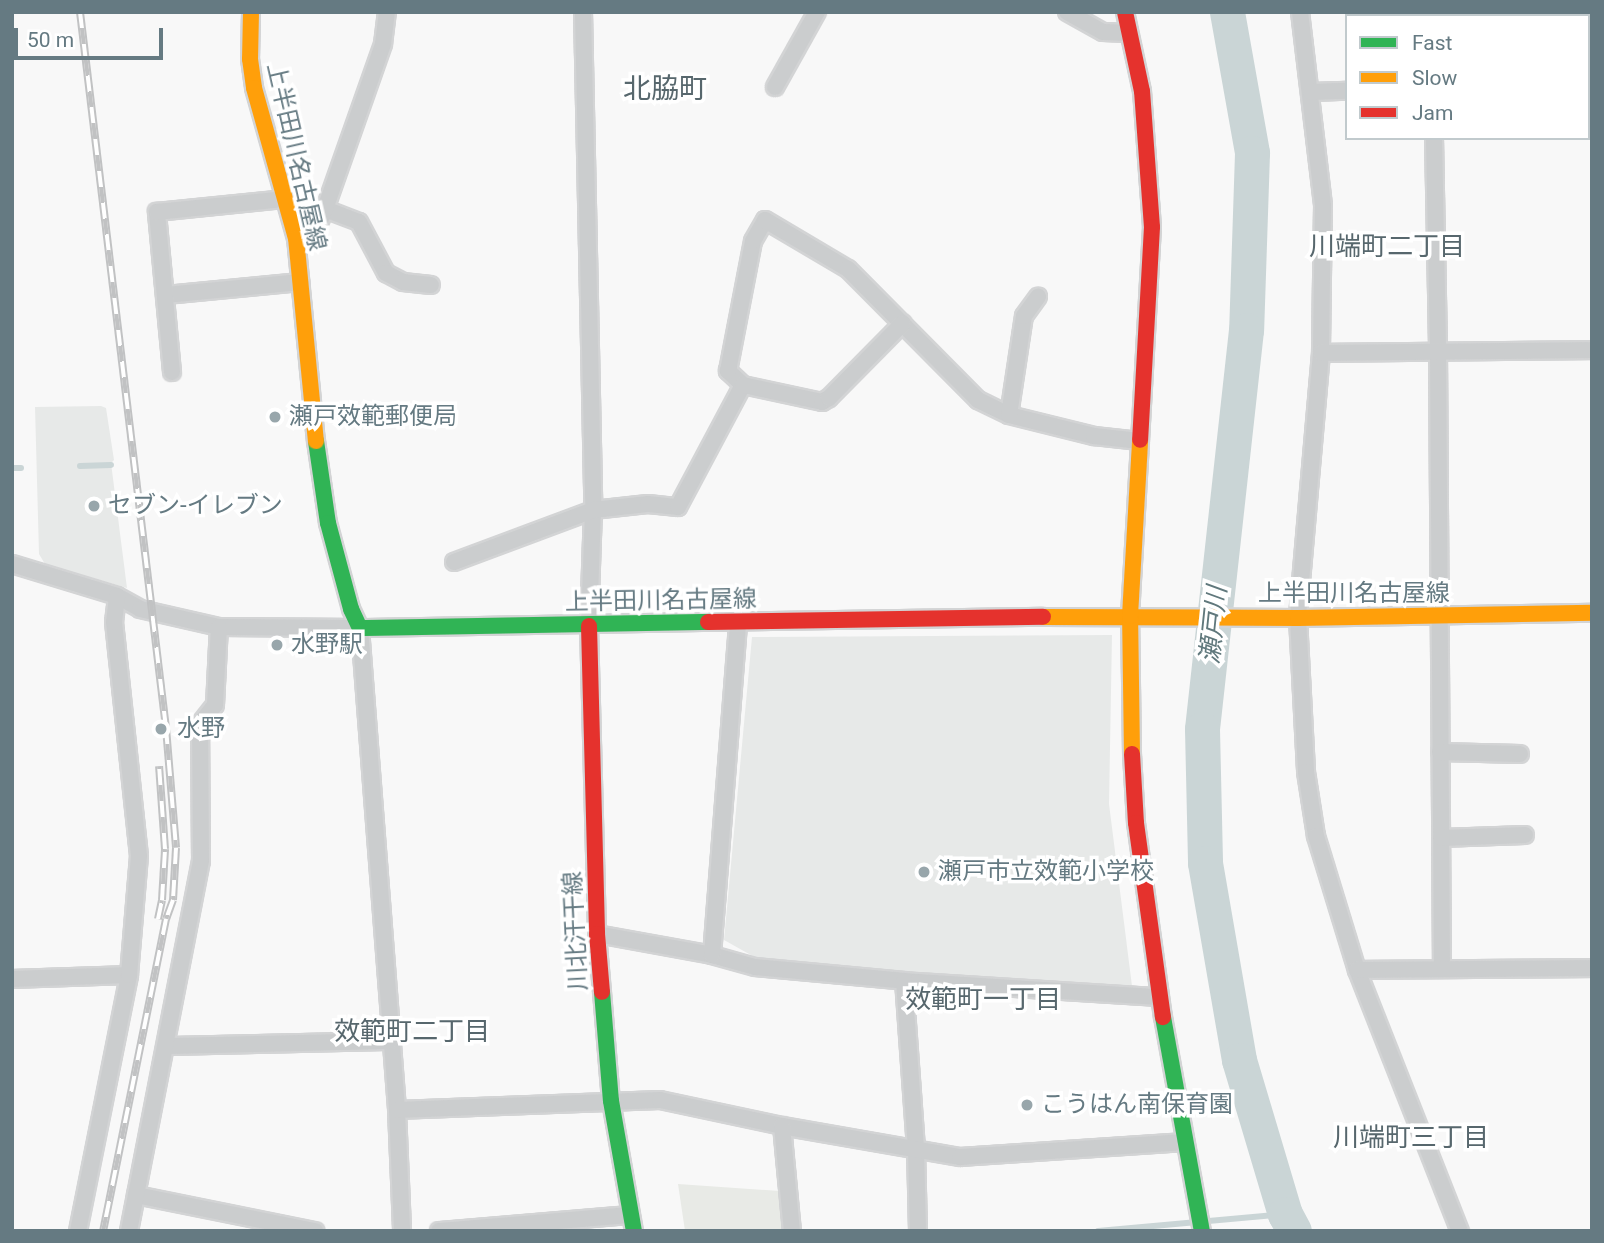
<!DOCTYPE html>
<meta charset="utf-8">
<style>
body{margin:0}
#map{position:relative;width:1604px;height:1243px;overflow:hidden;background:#f8f8f8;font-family:Roboto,"Noto Sans JP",sans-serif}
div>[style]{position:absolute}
.built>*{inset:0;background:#e7e9e8}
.green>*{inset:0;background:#e8eae6}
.stream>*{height:6px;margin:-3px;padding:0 3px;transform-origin:3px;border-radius:3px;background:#cad5d6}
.river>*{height:35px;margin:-17.5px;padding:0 17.5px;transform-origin:17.5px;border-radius:17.5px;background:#cad5d6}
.roads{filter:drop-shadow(2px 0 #d3d4d5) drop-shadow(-2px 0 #d3d4d5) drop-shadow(0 2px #d3d4d5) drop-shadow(0 -2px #d3d4d5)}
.street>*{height:16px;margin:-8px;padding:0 8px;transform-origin:8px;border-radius:8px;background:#cbcdce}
.fast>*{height:16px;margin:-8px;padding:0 8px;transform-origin:8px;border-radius:8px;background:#30b455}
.slow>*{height:16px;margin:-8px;padding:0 8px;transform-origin:8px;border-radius:8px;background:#ff9f0a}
.jam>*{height:16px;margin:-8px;padding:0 8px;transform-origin:8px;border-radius:8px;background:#e5322d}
.rail>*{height:8px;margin-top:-4px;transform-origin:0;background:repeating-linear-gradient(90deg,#fff 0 16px,#c1c2c3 0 32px);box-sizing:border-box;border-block:2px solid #c1c2c3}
.dots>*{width:19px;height:19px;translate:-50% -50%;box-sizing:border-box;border:4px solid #fff;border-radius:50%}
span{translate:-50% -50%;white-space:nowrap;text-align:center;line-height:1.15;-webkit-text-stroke:7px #fff;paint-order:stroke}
.street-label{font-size:24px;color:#657a82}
.poi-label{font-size:24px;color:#657a82}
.left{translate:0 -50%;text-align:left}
.neighbourhood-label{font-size:26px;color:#57676d}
.water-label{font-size:26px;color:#60787c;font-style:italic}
.quarter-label{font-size:28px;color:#57676d}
.frame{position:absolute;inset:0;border:14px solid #657a82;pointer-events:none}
.legend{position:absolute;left:1345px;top:14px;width:245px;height:126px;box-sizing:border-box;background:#fff;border:2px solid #c1cacd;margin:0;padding:9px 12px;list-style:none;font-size:21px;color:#657a82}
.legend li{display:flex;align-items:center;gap:14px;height:35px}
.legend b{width:35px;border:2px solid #c1cacd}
.scale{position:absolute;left:14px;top:28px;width:149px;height:32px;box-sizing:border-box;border:4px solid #657a82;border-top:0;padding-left:9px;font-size:21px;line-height:24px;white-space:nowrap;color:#657a82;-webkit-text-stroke:5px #fff;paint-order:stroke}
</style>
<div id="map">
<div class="built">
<i style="clip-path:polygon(101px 406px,106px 408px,114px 460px,111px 463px,127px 588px,45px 564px,39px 554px,35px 407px)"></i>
<i style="clip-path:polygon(1112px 635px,1109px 804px,1132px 986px,916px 975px,758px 959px,724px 940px,752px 637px)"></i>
</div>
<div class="green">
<i style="clip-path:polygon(678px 1184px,780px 1191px,785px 1231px,685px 1231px)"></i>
</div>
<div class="stream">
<i style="left:80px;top:466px;width:31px;rotate:-2deg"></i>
<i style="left:12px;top:468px;width:9px"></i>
<i style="left:1098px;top:1231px;width:188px;rotate:-5.2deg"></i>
</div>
<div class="river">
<i style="left:1227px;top:12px;width:143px;rotate:79.9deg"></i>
<i style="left:1252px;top:153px;width:177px;rotate:91.9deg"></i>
<i style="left:1246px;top:330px;width:401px;rotate:96.3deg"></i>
<i style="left:1202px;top:729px;width:134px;rotate:88.7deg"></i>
<i style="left:1205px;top:863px;width:200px;rotate:80.2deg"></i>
<i style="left:1239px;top:1060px;width:161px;rotate:73.4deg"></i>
<i style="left:1285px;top:1214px;width:19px;rotate:62deg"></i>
</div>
<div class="roads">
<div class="street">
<i style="left:583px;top:12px;width:498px;rotate:88.8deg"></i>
<i style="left:593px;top:510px;width:116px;rotate:92deg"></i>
<i style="left:1067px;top:12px;width:41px;rotate:29.1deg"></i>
<i style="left:1103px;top:32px;width:26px;rotate:2deg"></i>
<i style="left:1300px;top:12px;width:195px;rotate:83.2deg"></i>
<i style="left:1323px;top:206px;width:147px;rotate:90.8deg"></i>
<i style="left:1321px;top:353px;width:266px;rotate:95deg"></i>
<i style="left:1298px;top:618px;width:154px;rotate:87deg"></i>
<i style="left:1306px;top:772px;width:65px;rotate:81.1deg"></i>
<i style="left:1316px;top:836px;width:140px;rotate:73deg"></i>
<i style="left:1357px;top:970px;width:281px;rotate:68.5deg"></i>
<i style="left:1432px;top:12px;width:4px;rotate:90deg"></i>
<i style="left:775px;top:87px;width:86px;rotate:-60.8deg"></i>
<i style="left:1588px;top:88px;width:4px"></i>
<i style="left:1311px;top:92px;width:36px;rotate:-2deg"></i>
<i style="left:1434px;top:138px;width:213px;rotate:88.9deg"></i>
<i style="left:1438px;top:351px;width:617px;rotate:89.63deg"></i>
<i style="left:325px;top:209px;width:36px;rotate:21deg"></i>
<i style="left:359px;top:222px;width:58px;rotate:62.1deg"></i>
<i style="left:386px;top:273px;width:19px;rotate:28deg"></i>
<i style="left:403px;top:282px;width:28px;rotate:6deg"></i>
<i style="left:296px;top:238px;width:27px;rotate:-33deg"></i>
<i style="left:319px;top:223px;width:15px;rotate:-67deg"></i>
<i style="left:325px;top:209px;width:175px;rotate:-70.6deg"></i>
<i style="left:383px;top:44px;width:32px;rotate:-83deg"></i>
<i style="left:166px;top:295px;width:135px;rotate:-5.5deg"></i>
<i style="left:1321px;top:353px;width:271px;rotate:-0.6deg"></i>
<i style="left:172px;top:372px;width:161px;rotate:-95.4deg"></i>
<i style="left:157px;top:212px;width:129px;rotate:-5.8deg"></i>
<i style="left:743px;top:385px;width:21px;rotate:-137deg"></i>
<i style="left:728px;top:371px;width:132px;rotate:-79.1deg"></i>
<i style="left:753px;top:241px;width:24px;rotate:-60deg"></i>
<i style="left:765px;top:220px;width:96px;rotate:30.6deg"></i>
<i style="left:848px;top:269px;width:185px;rotate:45.2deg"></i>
<i style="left:978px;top:400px;width:34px;rotate:26deg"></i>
<i style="left:1009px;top:415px;width:88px;rotate:13.9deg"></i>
<i style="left:1094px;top:436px;width:46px;rotate:6.2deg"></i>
<i style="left:1009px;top:415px;width:100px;rotate:-81.4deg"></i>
<i style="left:1024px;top:316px;width:24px;rotate:-54deg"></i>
<i style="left:454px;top:562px;width:148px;rotate:-20.5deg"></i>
<i style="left:593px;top:510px;width:55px;rotate:-6.2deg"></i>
<i style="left:648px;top:504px;width:30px;rotate:6deg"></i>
<i style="left:678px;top:507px;width:138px;rotate:-62deg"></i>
<i style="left:743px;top:385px;width:81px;rotate:12.1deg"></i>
<i style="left:822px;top:402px;width:8px;rotate:-30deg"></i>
<i style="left:829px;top:398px;width:105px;rotate:-45.4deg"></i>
<i style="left:12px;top:564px;width:110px;rotate:16.9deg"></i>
<i style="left:117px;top:596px;width:26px;rotate:29deg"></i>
<i style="left:140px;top:609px;width:81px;rotate:12.8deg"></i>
<i style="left:219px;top:627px;width:141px;rotate:0.4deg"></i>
<i style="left:360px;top:628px;width:483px;rotate:85.6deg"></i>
<i style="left:397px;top:1110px;width:121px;rotate:87.6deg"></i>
<i style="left:1440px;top:752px;width:80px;rotate:1.4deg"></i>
<i style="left:1441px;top:838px;width:84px;rotate:-2deg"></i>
<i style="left:597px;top:934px;width:117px;rotate:10.3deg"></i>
<i style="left:712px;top:955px;width:45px;rotate:15.6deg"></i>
<i style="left:755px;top:967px;width:164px;rotate:5.3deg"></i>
<i style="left:918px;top:982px;width:241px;rotate:3.6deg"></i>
<i style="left:712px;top:955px;width:333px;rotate:-85.5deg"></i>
<i style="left:1357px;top:970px;width:235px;rotate:-0.5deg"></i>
<i style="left:12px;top:979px;width:117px;rotate:-2deg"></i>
<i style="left:904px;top:981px;width:168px;rotate:85.9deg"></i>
<i style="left:916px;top:1149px;width:82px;rotate:88.6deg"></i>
<i style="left:167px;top:1046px;width:223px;rotate:-1.3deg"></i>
<i style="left:397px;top:1110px;width:263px;rotate:-2.2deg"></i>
<i style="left:660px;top:1100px;width:125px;rotate:12deg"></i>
<i style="left:782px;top:1126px;width:181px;rotate:9.9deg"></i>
<i style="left:960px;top:1157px;width:226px;rotate:-3.8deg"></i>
<i style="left:782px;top:1126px;width:105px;rotate:84.6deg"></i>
<i style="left:136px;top:1195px;width:183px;rotate:11.4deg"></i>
<i style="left:78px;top:1231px;width:261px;rotate:-78.7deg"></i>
<i style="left:129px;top:975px;width:119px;rotate:-85.2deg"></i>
<i style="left:139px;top:856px;width:235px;rotate:-96.1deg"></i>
<i style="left:114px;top:622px;width:26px;rotate:-83deg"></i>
<i style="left:129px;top:1231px;width:377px;rotate:-79deg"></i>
<i style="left:201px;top:861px;width:137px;rotate:-90.4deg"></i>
<i style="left:200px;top:724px;width:24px;rotate:-52deg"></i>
<i style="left:215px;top:705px;width:78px;rotate:-87.1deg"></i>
<i style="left:439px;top:1231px;width:192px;rotate:-4.8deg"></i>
</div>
<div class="fast">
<i style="left:316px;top:441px;width:83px;rotate:81.7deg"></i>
<i style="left:328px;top:523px;width:89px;rotate:75deg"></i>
<i style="left:351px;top:609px;width:21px;rotate:65deg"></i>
<i style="left:360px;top:628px;width:348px;rotate:-1deg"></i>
<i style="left:602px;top:992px;width:109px;rotate:85.3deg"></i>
<i style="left:611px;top:1101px;width:132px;rotate:80deg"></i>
<i style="left:1163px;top:1017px;width:218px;rotate:79.7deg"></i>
</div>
<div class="slow">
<i style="left:251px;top:12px;width:47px;rotate:91.2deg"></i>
<i style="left:250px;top:59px;width:29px;rotate:82deg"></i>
<i style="left:254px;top:88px;width:156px;rotate:74.4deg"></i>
<i style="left:296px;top:238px;width:204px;rotate:84.4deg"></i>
<i style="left:1043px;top:617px;width:255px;rotate:0.2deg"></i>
<i style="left:1298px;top:618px;width:294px;rotate:-1deg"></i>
<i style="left:1132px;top:754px;width:138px;rotate:-90.8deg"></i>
<i style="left:1130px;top:616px;width:176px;rotate:-86.7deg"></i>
</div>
<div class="jam">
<i style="left:1125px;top:12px;width:81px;rotate:77.9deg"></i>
<i style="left:1142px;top:91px;width:136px;rotate:85.8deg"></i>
<i style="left:1152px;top:227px;width:213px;rotate:93.2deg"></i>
<i style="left:708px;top:622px;width:335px;rotate:-0.9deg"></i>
<i style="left:589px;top:626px;width:308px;rotate:88.5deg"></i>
<i style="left:597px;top:934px;width:58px;rotate:85.1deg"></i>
<i style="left:1132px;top:754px;width:69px;rotate:86.7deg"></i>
<i style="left:1136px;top:823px;width:196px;rotate:82.1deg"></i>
</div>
</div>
<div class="rail">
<i style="left:80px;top:12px;width:721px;rotate:83.15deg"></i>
<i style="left:166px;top:728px;width:120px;rotate:85.2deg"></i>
<i style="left:176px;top:848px;width:52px;rotate:93.3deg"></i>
<i style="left:173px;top:900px;width:20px;rotate:110deg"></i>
<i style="left:166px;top:919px;width:318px;rotate:101.4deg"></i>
<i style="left:158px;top:919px;width:19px;rotate:-78deg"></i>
<i style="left:162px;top:900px;width:51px;rotate:-86.6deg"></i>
<i style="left:165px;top:849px;width:83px;rotate:-94.1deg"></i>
</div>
<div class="dots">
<i style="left:275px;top:417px;background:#98a6ab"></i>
<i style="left:94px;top:506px;background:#98a6ab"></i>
<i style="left:277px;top:645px;background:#98a6ab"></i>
<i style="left:161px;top:729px;background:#98a6ab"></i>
<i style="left:924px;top:872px;background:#98a6ab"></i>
<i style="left:1027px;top:1105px;background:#98a6ab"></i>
</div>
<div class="street-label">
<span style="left:296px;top:157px;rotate:77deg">上半田川名古屋線</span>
<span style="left:1354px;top:594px">上半田川名古屋線</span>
<span style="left:661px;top:601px;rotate:-1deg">上半田川名古屋線</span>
<span style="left:576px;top:931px;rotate:-93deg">川北汗干線</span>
</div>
<div class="poi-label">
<span class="left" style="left:289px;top:417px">瀬戸效範郵便局</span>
<span class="left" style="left:108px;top:506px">セブン-イレブン</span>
<span class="left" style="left:291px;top:645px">水野駅</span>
<span class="left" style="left:177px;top:729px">水野</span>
<span class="left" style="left:938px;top:872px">瀬戸市立效範小学校</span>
<span class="left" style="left:1041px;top:1105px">こうはん南保育園</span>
</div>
<div class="neighbourhood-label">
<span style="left:1387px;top:247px">川端町二丁目</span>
<span style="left:983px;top:1000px">效範町一丁目</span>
<span style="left:412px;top:1032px">效範町二丁目</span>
<span style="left:1411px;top:1138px">川端町三丁目</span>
</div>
<div class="water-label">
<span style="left:1214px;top:625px;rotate:-84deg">瀬戸川</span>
</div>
<div class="quarter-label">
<span style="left:665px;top:89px">北脇町</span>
</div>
<div class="frame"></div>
<ul class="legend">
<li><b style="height:9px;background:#30b455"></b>Fast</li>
<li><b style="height:9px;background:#ff9f0a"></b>Slow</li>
<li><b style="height:9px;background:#e5322d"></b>Jam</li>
</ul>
<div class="scale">50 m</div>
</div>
